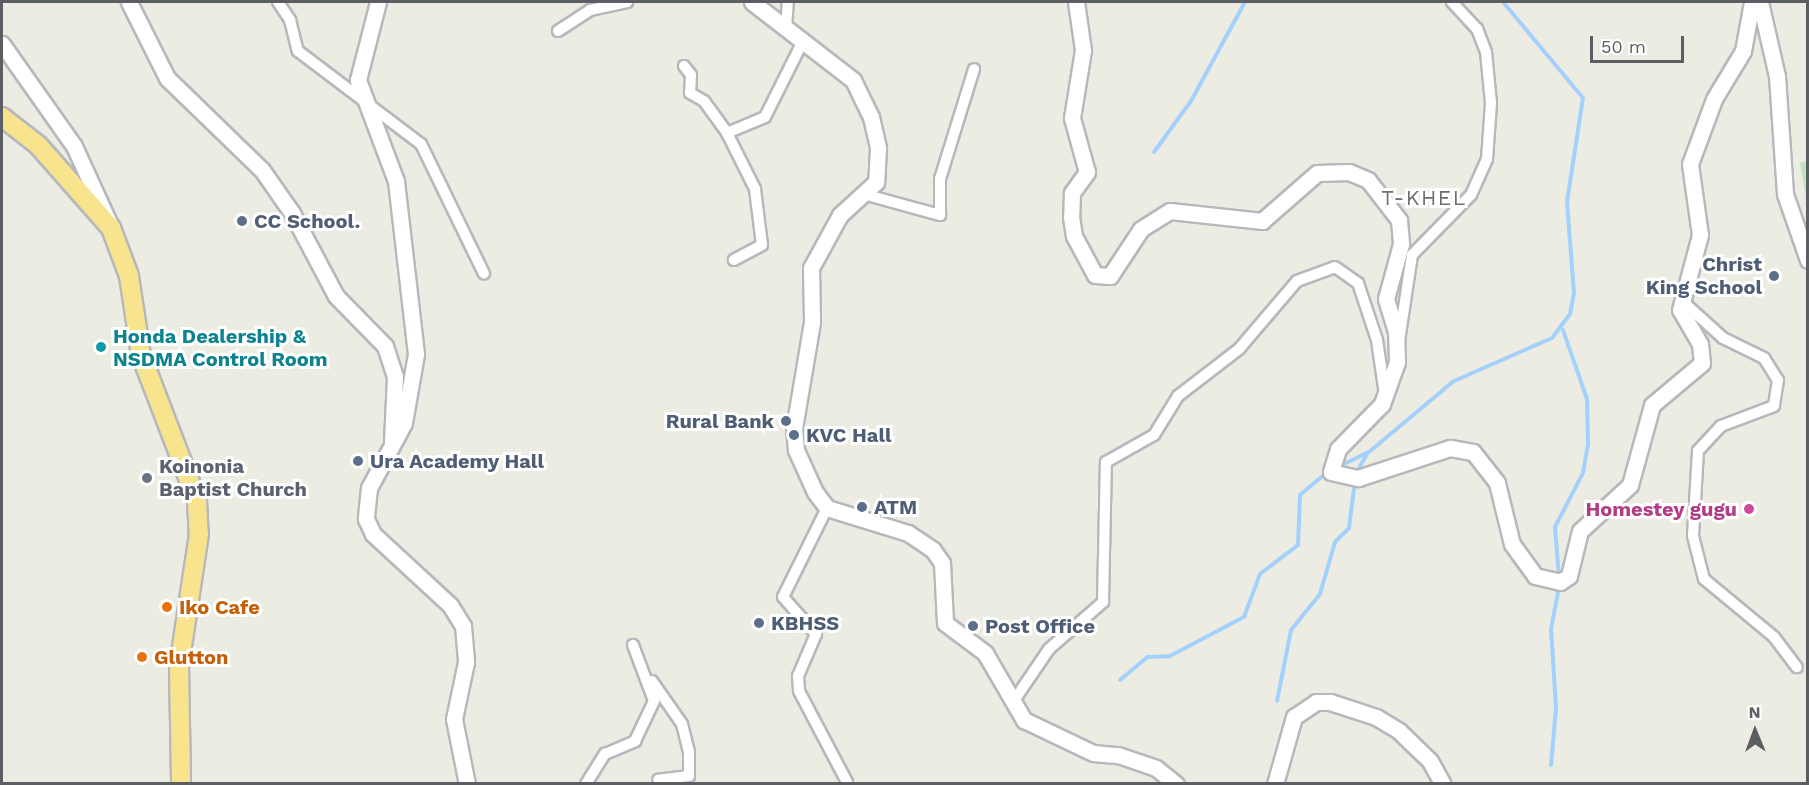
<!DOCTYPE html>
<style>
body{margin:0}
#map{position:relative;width:1809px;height:785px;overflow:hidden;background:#edece3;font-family:"Work Sans",sans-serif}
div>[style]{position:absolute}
.green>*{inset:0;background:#c0e4c2}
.stream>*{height:4px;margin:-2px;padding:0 2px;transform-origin:2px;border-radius:2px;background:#a4d1fc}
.roads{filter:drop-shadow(2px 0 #b6b8bd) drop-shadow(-2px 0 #b6b8bd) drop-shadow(0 2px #b6b8bd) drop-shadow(0 -2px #b6b8bd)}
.street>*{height:10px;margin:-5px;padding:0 5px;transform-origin:5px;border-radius:5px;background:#fff}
.secondary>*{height:15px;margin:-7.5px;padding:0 7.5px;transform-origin:7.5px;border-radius:7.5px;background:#fff}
.highway>*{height:18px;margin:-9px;padding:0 9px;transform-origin:9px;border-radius:9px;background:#f9e48e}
.dots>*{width:16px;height:16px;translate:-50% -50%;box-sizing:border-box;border:3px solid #fff;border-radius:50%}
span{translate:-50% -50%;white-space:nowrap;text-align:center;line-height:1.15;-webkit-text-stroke:6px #fff;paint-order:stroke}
.service-label{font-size:20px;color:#4e5e75;font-weight:700}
.left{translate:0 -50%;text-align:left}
.right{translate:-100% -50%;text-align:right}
.culture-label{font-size:20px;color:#0d838f;font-weight:700}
.worship-label{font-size:20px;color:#5b616d;font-weight:700}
.hotel-label{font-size:20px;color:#b23c85;font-weight:700}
.food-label{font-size:20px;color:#c56008;font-weight:700}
.neighbourhood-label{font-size:21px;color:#6c7075;letter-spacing:1.5px}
.frame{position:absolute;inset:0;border:3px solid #5b5e63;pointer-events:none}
.north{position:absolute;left:1725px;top:701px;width:60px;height:60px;-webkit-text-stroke:4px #fff;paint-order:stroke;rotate:359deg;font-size:16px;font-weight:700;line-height:24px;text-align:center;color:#5b5e63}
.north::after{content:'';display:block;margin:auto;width:21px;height:27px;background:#5b5e63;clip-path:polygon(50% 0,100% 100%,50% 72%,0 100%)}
.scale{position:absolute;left:1590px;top:36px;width:94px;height:27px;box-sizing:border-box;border:3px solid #5b5e63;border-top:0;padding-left:8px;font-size:18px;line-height:21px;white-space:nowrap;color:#5b5e63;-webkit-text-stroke:4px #fff;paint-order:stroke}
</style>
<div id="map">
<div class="green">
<i style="clip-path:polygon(1807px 161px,1808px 161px,1807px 203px,1800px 163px)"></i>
</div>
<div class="stream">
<i style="left:1154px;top:152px;width:63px;rotate:-54deg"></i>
<i style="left:1191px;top:101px;width:113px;rotate:-61.4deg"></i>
<i style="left:1338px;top:467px;width:34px;rotate:-26deg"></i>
<i style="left:1369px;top:452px;width:111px;rotate:-39.9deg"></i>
<i style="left:1454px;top:381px;width:107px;rotate:-23.7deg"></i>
<i style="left:1552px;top:338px;width:30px;rotate:-53deg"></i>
<i style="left:1570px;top:314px;width:21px;rotate:-79deg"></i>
<i style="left:1574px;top:293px;width:91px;rotate:-94.4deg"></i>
<i style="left:1567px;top:202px;width:105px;rotate:-81.3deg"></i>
<i style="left:1583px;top:98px;width:125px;rotate:-129.8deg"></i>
<i style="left:1356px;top:473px;width:22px;rotate:-60deg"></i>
<i style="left:1559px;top:577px;width:50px;rotate:-94.6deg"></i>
<i style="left:1555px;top:527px;width:61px;rotate:-62.6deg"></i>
<i style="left:1583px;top:473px;width:28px;rotate:-80deg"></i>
<i style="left:1588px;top:445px;width:46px;rotate:-91.2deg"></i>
<i style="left:1587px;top:399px;width:73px;rotate:-109.2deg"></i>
<i style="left:1120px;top:680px;width:35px;rotate:-40deg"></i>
<i style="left:1147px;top:657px;width:23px;rotate:-2deg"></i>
<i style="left:1170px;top:656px;width:84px;rotate:-27.8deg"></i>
<i style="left:1244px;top:617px;width:46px;rotate:-69.6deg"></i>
<i style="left:1260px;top:574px;width:48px;rotate:-37.3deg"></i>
<i style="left:1298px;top:545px;width:50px;rotate:-87.7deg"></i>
<i style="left:1300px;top:495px;width:31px;rotate:-40deg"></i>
<i style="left:1277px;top:701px;width:72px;rotate:-78.8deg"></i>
<i style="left:1291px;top:630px;width:46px;rotate:-51.1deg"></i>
<i style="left:1320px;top:594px;width:54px;rotate:-73.9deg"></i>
<i style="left:1335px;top:542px;width:20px;rotate:-45deg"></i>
<i style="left:1349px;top:528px;width:47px;rotate:-82.7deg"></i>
<i style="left:1551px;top:765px;width:57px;rotate:-85deg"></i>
<i style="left:1556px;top:708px;width:79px;rotate:-93.6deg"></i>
<i style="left:1551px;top:629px;width:43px;rotate:-79.2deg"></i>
</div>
<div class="roads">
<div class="street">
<i style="left:278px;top:2px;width:22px;rotate:56deg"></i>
<i style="left:290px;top:20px;width:32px;rotate:76deg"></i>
<i style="left:298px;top:51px;width:154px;rotate:37.1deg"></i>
<i style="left:421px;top:144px;width:144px;rotate:64.1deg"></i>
<i style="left:786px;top:28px;width:26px;rotate:-86deg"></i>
<i style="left:558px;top:31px;width:38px;rotate:-33deg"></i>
<i style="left:590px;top:10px;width:38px;rotate:-12deg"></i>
<i style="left:684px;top:66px;width:11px;rotate:52deg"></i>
<i style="left:691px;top:75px;width:18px;rotate:93deg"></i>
<i style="left:690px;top:93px;width:16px;rotate:30deg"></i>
<i style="left:704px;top:101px;width:39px;rotate:54deg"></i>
<i style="left:727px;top:133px;width:63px;rotate:63.4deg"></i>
<i style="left:755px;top:189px;width:56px;rotate:82.9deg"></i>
<i style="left:762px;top:245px;width:32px;rotate:152deg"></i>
<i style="left:727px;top:133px;width:41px;rotate:-22.8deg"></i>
<i style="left:765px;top:117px;width:87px;rotate:-63.4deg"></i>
<i style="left:867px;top:195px;width:76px;rotate:15.3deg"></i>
<i style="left:940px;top:215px;width:36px;rotate:-90deg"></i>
<i style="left:940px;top:179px;width:115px;rotate:-72.8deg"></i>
<i style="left:1681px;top:300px;width:57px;rotate:42.1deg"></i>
<i style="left:1723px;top:338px;width:46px;rotate:26deg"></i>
<i style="left:1764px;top:358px;width:26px;rotate:58deg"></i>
<i style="left:1778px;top:380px;width:26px;rotate:99deg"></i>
<i style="left:1774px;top:406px;width:57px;rotate:159.3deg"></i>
<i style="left:1721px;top:426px;width:34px;rotate:133deg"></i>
<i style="left:1698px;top:451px;width:85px;rotate:93.4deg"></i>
<i style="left:1693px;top:536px;width:44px;rotate:75.7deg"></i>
<i style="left:1704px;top:579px;width:91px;rotate:39.6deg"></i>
<i style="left:1774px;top:637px;width:38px;rotate:53deg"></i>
<i style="left:1399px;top:341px;width:87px;rotate:-81.4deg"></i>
<i style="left:1412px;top:255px;width:84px;rotate:-45.5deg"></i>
<i style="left:1471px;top:195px;width:39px;rotate:-66deg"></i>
<i style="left:1487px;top:159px;width:56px;rotate:-85.9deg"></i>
<i style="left:1491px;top:103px;width:51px;rotate:-95.6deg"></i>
<i style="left:1486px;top:52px;width:25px;rotate:-111deg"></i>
<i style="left:1477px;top:29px;width:37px;rotate:-133deg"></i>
<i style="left:827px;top:508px;width:99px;rotate:116.3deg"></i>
<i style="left:783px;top:597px;width:50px;rotate:48.3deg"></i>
<i style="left:816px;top:634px;width:46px;rotate:113.2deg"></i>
<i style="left:798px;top:676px;width:15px;rotate:86deg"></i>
<i style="left:799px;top:691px;width:103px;rotate:62.2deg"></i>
<i style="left:652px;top:681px;width:52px;rotate:55.1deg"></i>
<i style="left:682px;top:724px;width:29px;rotate:76deg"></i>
<i style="left:689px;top:752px;width:24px;rotate:90deg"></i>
<i style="left:689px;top:776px;width:31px;rotate:173deg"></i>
<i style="left:1013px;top:702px;width:64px;rotate:-55.8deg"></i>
<i style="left:1049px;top:649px;width:72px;rotate:-41deg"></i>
<i style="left:1103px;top:602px;width:140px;rotate:-88.8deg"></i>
<i style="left:1106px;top:462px;width:55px;rotate:-29.4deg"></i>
<i style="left:1154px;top:435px;width:46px;rotate:-58.4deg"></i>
<i style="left:1178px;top:396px;width:77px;rotate:-37.6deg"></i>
<i style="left:1239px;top:349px;width:89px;rotate:-49.5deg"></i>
<i style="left:1297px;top:281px;width:40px;rotate:-20.2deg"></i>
<i style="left:1335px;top:267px;width:28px;rotate:35deg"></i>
<i style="left:1358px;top:283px;width:60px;rotate:71.6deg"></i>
<i style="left:1377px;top:340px;width:56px;rotate:81.7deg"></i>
<i style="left:586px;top:784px;width:36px;rotate:-58deg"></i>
<i style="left:605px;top:754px;width:33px;rotate:-23deg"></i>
<i style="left:635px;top:741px;width:44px;rotate:-64.6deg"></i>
<i style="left:654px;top:701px;width:60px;rotate:-110.6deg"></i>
</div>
<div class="secondary">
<i style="left:129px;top:2px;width:85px;rotate:63.4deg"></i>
<i style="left:167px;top:78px;width:132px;rotate:44.1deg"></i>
<i style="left:262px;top:170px;width:52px;rotate:55.1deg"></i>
<i style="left:292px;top:213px;width:94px;rotate:62.1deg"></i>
<i style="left:336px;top:296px;width:70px;rotate:45.6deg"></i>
<i style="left:385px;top:346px;width:32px;rotate:72deg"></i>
<i style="left:395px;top:376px;width:66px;rotate:92.6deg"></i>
<i style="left:378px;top:2px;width:81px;rotate:104.4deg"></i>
<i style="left:358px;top:80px;width:108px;rotate:69.4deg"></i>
<i style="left:396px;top:181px;width:174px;rotate:83.4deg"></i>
<i style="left:416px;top:354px;width:70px;rotate:99.9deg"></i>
<i style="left:404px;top:423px;width:74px;rotate:118.3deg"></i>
<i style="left:369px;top:488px;width:31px;rotate:96deg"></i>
<i style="left:366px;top:519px;width:17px;rotate:65deg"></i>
<i style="left:373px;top:534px;width:105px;rotate:42.7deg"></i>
<i style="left:450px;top:605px;width:25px;rotate:58deg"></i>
<i style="left:463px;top:626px;width:36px;rotate:85deg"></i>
<i style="left:466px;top:662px;width:58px;rotate:101.9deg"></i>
<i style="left:454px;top:719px;width:66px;rotate:78.7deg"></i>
<i style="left:752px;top:2px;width:128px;rotate:37.7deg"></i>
<i style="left:853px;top:80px;width:41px;rotate:64.1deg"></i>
<i style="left:871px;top:117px;width:32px;rotate:77deg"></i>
<i style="left:878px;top:148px;width:34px;rotate:93deg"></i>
<i style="left:876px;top:182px;width:49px;rotate:137.5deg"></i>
<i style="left:840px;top:215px;width:60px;rotate:118.7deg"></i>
<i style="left:811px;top:268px;width:54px;rotate:88.9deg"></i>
<i style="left:812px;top:322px;width:108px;rotate:99.6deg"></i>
<i style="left:794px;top:428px;width:22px;rotate:85deg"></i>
<i style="left:796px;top:450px;width:46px;rotate:65.7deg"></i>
<i style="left:815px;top:492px;width:20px;rotate:53deg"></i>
<i style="left:827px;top:508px;width:85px;rotate:17.2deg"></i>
<i style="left:908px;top:533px;width:30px;rotate:34deg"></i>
<i style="left:933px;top:550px;width:16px;rotate:55deg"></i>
<i style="left:942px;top:563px;width:60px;rotate:87.1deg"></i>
<i style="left:945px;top:623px;width:50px;rotate:36.9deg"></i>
<i style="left:985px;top:653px;width:78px;rotate:59.8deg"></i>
<i style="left:1024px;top:720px;width:76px;rotate:25.6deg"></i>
<i style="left:1093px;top:753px;width:25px;rotate:5deg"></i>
<i style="left:1118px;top:755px;width:40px;rotate:18.9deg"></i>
<i style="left:1156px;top:768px;width:26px;rotate:39deg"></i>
<i style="left:1076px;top:2px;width:49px;rotate:81.7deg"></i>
<i style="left:1083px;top:50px;width:69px;rotate:99.2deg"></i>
<i style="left:1072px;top:118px;width:56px;rotate:74.5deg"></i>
<i style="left:1087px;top:172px;width:26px;rotate:126deg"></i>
<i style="left:1072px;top:193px;width:24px;rotate:92deg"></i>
<i style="left:1071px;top:217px;width:19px;rotate:81deg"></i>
<i style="left:1074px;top:236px;width:44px;rotate:61.7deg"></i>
<i style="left:1095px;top:275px;width:15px;rotate:4deg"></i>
<i style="left:1110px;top:276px;width:56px;rotate:-56.6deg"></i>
<i style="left:1141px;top:229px;width:34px;rotate:-32deg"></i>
<i style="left:1170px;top:211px;width:93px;rotate:6.2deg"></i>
<i style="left:1262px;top:221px;width:73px;rotate:-41.1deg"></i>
<i style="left:1317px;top:173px;width:32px;rotate:-2deg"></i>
<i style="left:1349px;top:172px;width:21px;rotate:23deg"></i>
<i style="left:1368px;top:180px;width:51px;rotate:52.2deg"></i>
<i style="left:1399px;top:220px;width:24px;rotate:85deg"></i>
<i style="left:1401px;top:244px;width:57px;rotate:105.3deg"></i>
<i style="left:1386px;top:299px;width:34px;rotate:73deg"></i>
<i style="left:1396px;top:332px;width:30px;rotate:88deg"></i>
<i style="left:1397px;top:362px;width:45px;rotate:109.7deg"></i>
<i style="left:1382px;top:404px;width:63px;rotate:134.4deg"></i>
<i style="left:1338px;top:449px;width:24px;rotate:107deg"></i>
<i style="left:1331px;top:472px;width:28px;rotate:13deg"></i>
<i style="left:1358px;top:478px;width:97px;rotate:-18.1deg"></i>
<i style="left:1450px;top:448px;width:23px;rotate:10deg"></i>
<i style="left:1473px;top:452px;width:39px;rotate:52deg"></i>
<i style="left:1497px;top:483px;width:63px;rotate:76.2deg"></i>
<i style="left:1512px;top:544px;width:39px;rotate:54deg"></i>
<i style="left:1535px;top:576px;width:26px;rotate:13deg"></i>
<i style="left:1560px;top:582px;width:11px;rotate:-34deg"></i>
<i style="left:1569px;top:576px;width:46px;rotate:-76.3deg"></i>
<i style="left:1580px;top:531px;width:68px;rotate:-42.6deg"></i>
<i style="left:1630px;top:485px;width:83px;rotate:-74.6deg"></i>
<i style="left:1652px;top:405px;width:65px;rotate:-40deg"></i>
<i style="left:1702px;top:363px;width:19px;rotate:-96deg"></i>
<i style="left:1700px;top:344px;width:39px;rotate:-120deg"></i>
<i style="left:1680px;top:310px;width:78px;rotate:-75.1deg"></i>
<i style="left:1700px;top:235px;width:72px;rotate:-98deg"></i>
<i style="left:1690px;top:164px;width:69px;rotate:-69.7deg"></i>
<i style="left:1714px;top:99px;width:56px;rotate:-58.9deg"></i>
<i style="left:1743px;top:51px;width:50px;rotate:-79.6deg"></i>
<i style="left:1760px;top:2px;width:76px;rotate:77.1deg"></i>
<i style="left:1777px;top:76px;width:118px;rotate:86.1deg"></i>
<i style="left:1785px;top:194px;width:70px;rotate:70.8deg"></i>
<i style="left:2px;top:44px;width:125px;rotate:54.8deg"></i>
<i style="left:74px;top:146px;width:87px;rotate:65.5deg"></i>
<i style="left:1275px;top:784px;width:70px;rotate:-74.2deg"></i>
<i style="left:1294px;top:717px;width:27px;rotate:-34deg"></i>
<i style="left:1316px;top:702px;width:14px"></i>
<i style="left:1330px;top:702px;width:48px;rotate:18.1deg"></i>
<i style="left:1376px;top:717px;width:27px;rotate:31deg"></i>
<i style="left:1399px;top:731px;width:43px;rotate:44.1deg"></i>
<i style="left:1430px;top:761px;width:26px;rotate:61deg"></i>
</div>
<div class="highway">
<i style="left:2px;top:117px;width:46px;rotate:37.9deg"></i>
<i style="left:38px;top:145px;width:111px;rotate:48.7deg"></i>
<i style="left:111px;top:228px;width:51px;rotate:69.4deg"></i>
<i style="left:129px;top:276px;width:80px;rotate:81.4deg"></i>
<i style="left:141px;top:355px;width:156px;rotate:69deg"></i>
<i style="left:197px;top:501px;width:33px;rotate:87deg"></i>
<i style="left:199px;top:534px;width:134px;rotate:98.6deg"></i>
<i style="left:179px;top:666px;width:118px;rotate:89deg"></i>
</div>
</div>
<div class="dots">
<i style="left:242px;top:221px;background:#5c6f8a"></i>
<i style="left:1774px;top:276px;background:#5c6f8a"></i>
<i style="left:101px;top:347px;background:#0f9aa8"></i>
<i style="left:786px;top:421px;background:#5c6f8a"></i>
<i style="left:794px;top:435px;background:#5c6f8a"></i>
<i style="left:358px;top:461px;background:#5c6f8a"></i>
<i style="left:147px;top:478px;background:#6b7280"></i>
<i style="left:862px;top:507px;background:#5c6f8a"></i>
<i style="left:1749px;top:509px;background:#d1479c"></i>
<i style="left:167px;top:607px;background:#e8710a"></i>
<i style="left:759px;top:623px;background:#5c6f8a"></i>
<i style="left:973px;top:626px;background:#5c6f8a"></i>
<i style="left:142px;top:657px;background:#e8710a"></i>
</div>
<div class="service-label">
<span class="left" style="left:254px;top:221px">CC School.</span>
<span class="right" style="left:1762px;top:276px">Christ<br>King School</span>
<span class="right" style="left:774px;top:421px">Rural Bank</span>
<span class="left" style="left:806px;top:435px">KVC Hall</span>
<span class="left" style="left:370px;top:461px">Ura Academy Hall</span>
<span class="left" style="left:874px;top:507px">ATM</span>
<span class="left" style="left:771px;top:623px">KBHSS</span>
<span class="left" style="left:985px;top:626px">Post Office</span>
</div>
<div class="culture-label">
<span class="left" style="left:113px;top:348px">Honda Dealership &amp;<br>NSDMA Control Room</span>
</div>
<div class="worship-label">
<span class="left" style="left:159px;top:478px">Koinonia<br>Baptist Church</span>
</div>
<div class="hotel-label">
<span class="right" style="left:1737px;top:509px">Homestey gugu</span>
</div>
<div class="food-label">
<span class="left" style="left:179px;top:607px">Iko Cafe</span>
<span class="left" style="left:154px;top:657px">Glutton</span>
</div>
<div class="neighbourhood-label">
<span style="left:1424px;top:198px">T-KHEL</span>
</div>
<div class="frame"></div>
<div class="north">N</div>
<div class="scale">50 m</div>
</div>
